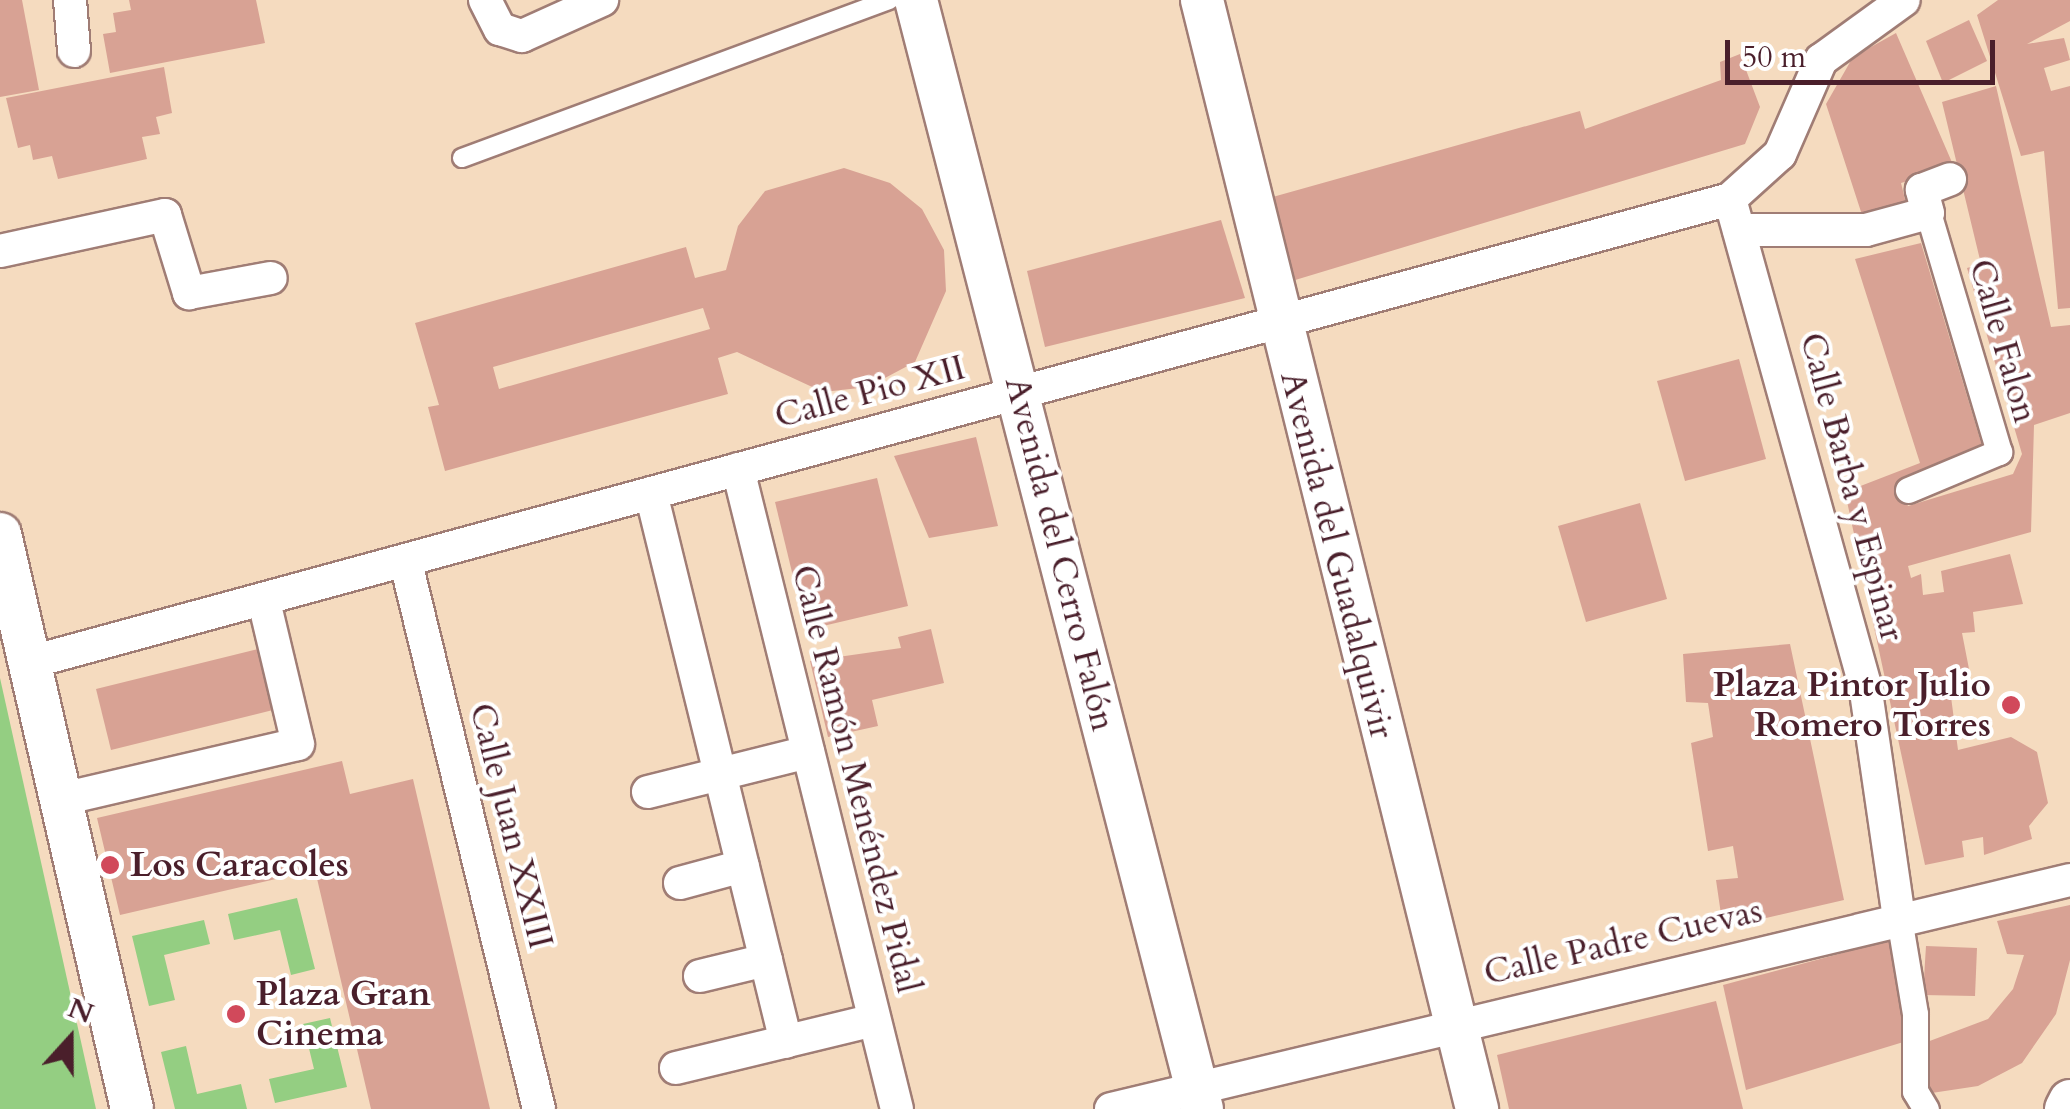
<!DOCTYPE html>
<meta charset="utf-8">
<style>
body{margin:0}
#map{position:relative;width:2070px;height:1109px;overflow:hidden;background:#f5dbbf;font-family:Cardo,serif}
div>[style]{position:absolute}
.green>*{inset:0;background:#94ce82}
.building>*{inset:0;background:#d8a294}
.roads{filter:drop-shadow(2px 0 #a07d75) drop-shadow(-2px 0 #a07d75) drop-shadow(0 2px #a07d75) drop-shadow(0 -2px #a07d75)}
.service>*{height:18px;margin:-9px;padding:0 9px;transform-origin:9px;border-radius:9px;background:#fff}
.pedestrian>*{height:25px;margin:-12.5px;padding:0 12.5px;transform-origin:12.5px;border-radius:12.5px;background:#fff}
.minor>*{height:32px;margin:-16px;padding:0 16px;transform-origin:16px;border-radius:16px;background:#fff}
.tertiary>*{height:42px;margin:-21px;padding:0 21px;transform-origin:21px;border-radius:21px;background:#fff}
.dots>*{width:28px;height:28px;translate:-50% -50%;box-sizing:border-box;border:5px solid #fff;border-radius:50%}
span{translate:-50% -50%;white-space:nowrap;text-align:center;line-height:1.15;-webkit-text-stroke:8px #fff;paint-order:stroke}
.street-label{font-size:35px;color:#4a1f2b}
.poi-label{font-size:35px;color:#4a1f2b;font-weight:700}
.right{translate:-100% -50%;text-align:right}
.left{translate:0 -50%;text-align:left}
.north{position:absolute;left:20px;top:989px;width:100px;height:100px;-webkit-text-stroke:8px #fff;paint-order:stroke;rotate:21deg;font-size:28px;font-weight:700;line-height:40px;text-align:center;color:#4a1f2b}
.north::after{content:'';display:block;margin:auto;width:35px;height:45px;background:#4a1f2b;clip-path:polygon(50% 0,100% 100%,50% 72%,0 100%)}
.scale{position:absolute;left:1725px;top:40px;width:270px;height:45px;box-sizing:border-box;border:5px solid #4a1f2b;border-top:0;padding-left:12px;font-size:30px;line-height:35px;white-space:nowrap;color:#4a1f2b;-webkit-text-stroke:8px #fff;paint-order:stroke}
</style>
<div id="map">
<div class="green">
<i style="clip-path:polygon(0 678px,96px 1109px,0 1109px)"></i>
<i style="clip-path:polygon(297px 898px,315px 969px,291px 975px,280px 930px,234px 940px,228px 914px)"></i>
<i style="clip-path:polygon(204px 920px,210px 944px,164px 955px,175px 1000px,149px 1006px,132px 936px)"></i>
<i style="clip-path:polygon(330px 1018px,347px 1087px,275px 1103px,269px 1079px,314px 1069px,303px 1024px)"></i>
<i style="clip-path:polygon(186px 1046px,197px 1094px,241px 1084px,247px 1109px,175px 1109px,161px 1052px)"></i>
</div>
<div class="building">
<i style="clip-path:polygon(0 0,22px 0,39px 90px,0 97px)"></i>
<i style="clip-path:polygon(129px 0,256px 0,265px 43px,110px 73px,103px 34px,116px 32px,113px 13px,131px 10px)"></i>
<i style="clip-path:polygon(1998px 0,2070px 0,2070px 21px,2027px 44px,2064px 38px,2070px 60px,2044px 68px,2051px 91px,2070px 86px,2070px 308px,2058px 309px,2044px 151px,2021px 156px,1977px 15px)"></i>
<i style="clip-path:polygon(1969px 20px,1987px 61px,1943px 83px,1926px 41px)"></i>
<i style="clip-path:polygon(1896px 33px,1954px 167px,1901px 183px,1907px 207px,1863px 218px,1826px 104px,1853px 57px)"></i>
<i style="clip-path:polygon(1740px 54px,1760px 107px,1745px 144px,1282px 284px,1262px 200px,1580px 111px,1585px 129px,1721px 80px,1720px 62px)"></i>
<i style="clip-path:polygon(164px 67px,172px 113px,156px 117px,160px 134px,142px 137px,147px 159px,58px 179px,52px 156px,33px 160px,30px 145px,18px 148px,6px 98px)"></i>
<i style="clip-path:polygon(1996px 86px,2051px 327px,2070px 325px,2070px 413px,2034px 425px,2031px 532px,1908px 566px,1911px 578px,1921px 574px,1923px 595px,1944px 592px,1941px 571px,2010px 554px,2023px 604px,1973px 612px,1975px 632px,1962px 633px,1969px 669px,1948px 674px,1958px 750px,2011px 737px,2037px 752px,2048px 803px,2029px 826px,2032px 839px,1984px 855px,1983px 837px,1962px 841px,1964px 857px,1925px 865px,1845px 492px,1920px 463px,1855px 259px,1921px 243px,1983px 449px,1898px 480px,1908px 506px,2013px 474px,2022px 454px,1967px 268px,1981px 264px,1942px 102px)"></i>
<i style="clip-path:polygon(evenodd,844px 168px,890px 183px,922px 209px,944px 250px,946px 291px,915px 362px,868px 387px,823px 392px,737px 352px,718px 358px,728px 394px,445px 471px,428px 407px,439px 405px,415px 323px,686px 247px,695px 278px,726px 270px,738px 226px,765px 191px,844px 168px,703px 308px,710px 329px,499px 389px,493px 367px,703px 308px)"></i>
<i style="clip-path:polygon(1221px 220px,1245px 298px,1045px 347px,1027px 271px)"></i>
<i style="clip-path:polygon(1739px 359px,1766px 459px,1685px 481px,1657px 381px)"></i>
<i style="clip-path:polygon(976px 437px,998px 526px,929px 538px,894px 456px)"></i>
<i style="clip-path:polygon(877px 478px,908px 606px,806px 630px,775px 502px)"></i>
<i style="clip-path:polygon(1640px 503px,1667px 599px,1586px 622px,1558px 526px)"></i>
<i style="clip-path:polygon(931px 629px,944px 683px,872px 700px,878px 726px,828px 737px,810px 661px,901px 648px,898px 637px)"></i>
<i style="clip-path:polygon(1790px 644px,1844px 900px,1723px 928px,1716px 880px,1738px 878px,1733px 846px,1708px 851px,1691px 743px,1713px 737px,1708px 703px,1686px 702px,1683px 654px)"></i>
<i style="clip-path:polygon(262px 648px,277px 709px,111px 750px,96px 689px)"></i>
<i style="clip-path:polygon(342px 761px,350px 794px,413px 779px,490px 1109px,371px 1109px,315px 870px,120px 915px,97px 818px)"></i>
<i style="clip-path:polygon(2070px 905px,2070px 960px,2056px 1014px,2022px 1063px,1978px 1086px,1925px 1094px,1927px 1042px,1988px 1019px,2013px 989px,2024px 955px,2007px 954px,1997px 921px)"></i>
<i style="clip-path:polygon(1895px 939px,1910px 1040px,1746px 1090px,1723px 985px)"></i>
<i style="clip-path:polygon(1926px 946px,1977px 948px,1975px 996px,1923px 995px)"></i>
<i style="clip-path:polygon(1716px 1001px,1743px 1109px,1509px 1109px,1497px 1055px)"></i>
</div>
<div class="roads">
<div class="service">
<i style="left:462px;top:158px;width:456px;rotate:-20.3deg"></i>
</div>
<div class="pedestrian">
<i style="left:1908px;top:490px;width:99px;rotate:-22.7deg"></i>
<i style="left:1999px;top:452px;width:249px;rotate:-106.5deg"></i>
<i style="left:1899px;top:918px;width:97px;rotate:80.5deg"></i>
<i style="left:1915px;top:1014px;width:77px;rotate:90deg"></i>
<i style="left:1915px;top:1091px;width:21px;rotate:59deg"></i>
</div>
<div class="minor">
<i style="left:70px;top:0;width:51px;rotate:85.5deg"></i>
<i style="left:485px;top:0;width:33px;rotate:63deg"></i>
<i style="left:500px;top:29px;width:23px;rotate:18deg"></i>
<i style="left:522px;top:36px;width:88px;rotate:-24.2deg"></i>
<i style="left:1730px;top:199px;width:504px;rotate:74.48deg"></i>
<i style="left:1865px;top:685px;width:235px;rotate:81.7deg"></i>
<i style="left:1739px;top:230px;width:127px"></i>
<i style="left:1866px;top:230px;width:64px;rotate:-15.3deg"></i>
<i style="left:1928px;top:213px;width:24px;rotate:-105deg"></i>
<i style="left:1922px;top:190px;width:30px;rotate:-21deg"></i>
<i style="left:0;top:251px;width:169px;rotate:-12.3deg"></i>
<i style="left:165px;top:215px;width:82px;rotate:72.9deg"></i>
<i style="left:189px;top:293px;width:83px;rotate:-10.4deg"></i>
<i style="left:738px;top:469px;width:659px;rotate:76.05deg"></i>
<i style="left:651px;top:493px;width:565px;rotate:76.18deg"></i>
<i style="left:406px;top:563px;width:562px;rotate:76.31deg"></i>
<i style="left:31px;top:662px;width:1761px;rotate:-15.24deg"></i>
<i style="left:1730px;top:199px;width:67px;rotate:-42deg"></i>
<i style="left:1780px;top:154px;width:103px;rotate:-66.4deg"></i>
<i style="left:1821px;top:60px;width:102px;rotate:-35.9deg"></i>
<i style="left:648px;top:792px;width:165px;rotate:-14deg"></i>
<i style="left:62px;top:799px;width:242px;rotate:-13.1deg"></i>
<i style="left:298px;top:744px;width:147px;rotate:-103.4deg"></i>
<i style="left:680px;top:883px;width:65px;rotate:-15.1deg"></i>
<i style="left:700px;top:976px;width:68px;rotate:-13.6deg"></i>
<i style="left:676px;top:1068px;width:204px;rotate:-13.6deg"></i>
<i style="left:1111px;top:1109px;width:986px;rotate:-13.43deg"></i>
</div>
<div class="tertiary">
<i style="left:916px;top:0;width:1145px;rotate:75.54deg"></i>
<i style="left:1202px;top:0;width:1143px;rotate:76.07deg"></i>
<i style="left:0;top:534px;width:590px;rotate:77.07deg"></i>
<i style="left:2066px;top:1109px;width:9px;rotate:-63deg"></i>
</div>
</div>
<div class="dots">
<i style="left:2011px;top:705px;background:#d1495b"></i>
<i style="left:110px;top:865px;background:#d1495b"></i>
<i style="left:236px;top:1014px;background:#d1495b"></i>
</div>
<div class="street-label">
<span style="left:2003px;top:341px;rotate:74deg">Calle Falon</span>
<span style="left:870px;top:392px;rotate:-15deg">Calle Pio XII</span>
<span style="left:1852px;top:487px;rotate:75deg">Calle Barba y Espinar</span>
<span style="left:1060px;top:554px;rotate:76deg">Avenida del Cerro Falón</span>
<span style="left:1337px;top:555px;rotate:76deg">Avenida del Guadalquivir</span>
<span style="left:856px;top:779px;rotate:76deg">Calle Ramón Menéndez Pidal</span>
<span style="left:511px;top:826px;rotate:76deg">Calle Juan XXIII</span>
<span style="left:1623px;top:942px;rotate:-13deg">Calle Padre Cuevas</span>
</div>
<div class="poi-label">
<span class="right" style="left:1991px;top:705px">Plaza Pintor Julio<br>Romero Torres</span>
<span class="left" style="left:130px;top:865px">Los Caracoles</span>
<span class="left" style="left:256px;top:1014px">Plaza Gran<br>Cinema</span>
</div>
<div class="north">N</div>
<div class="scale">50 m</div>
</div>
